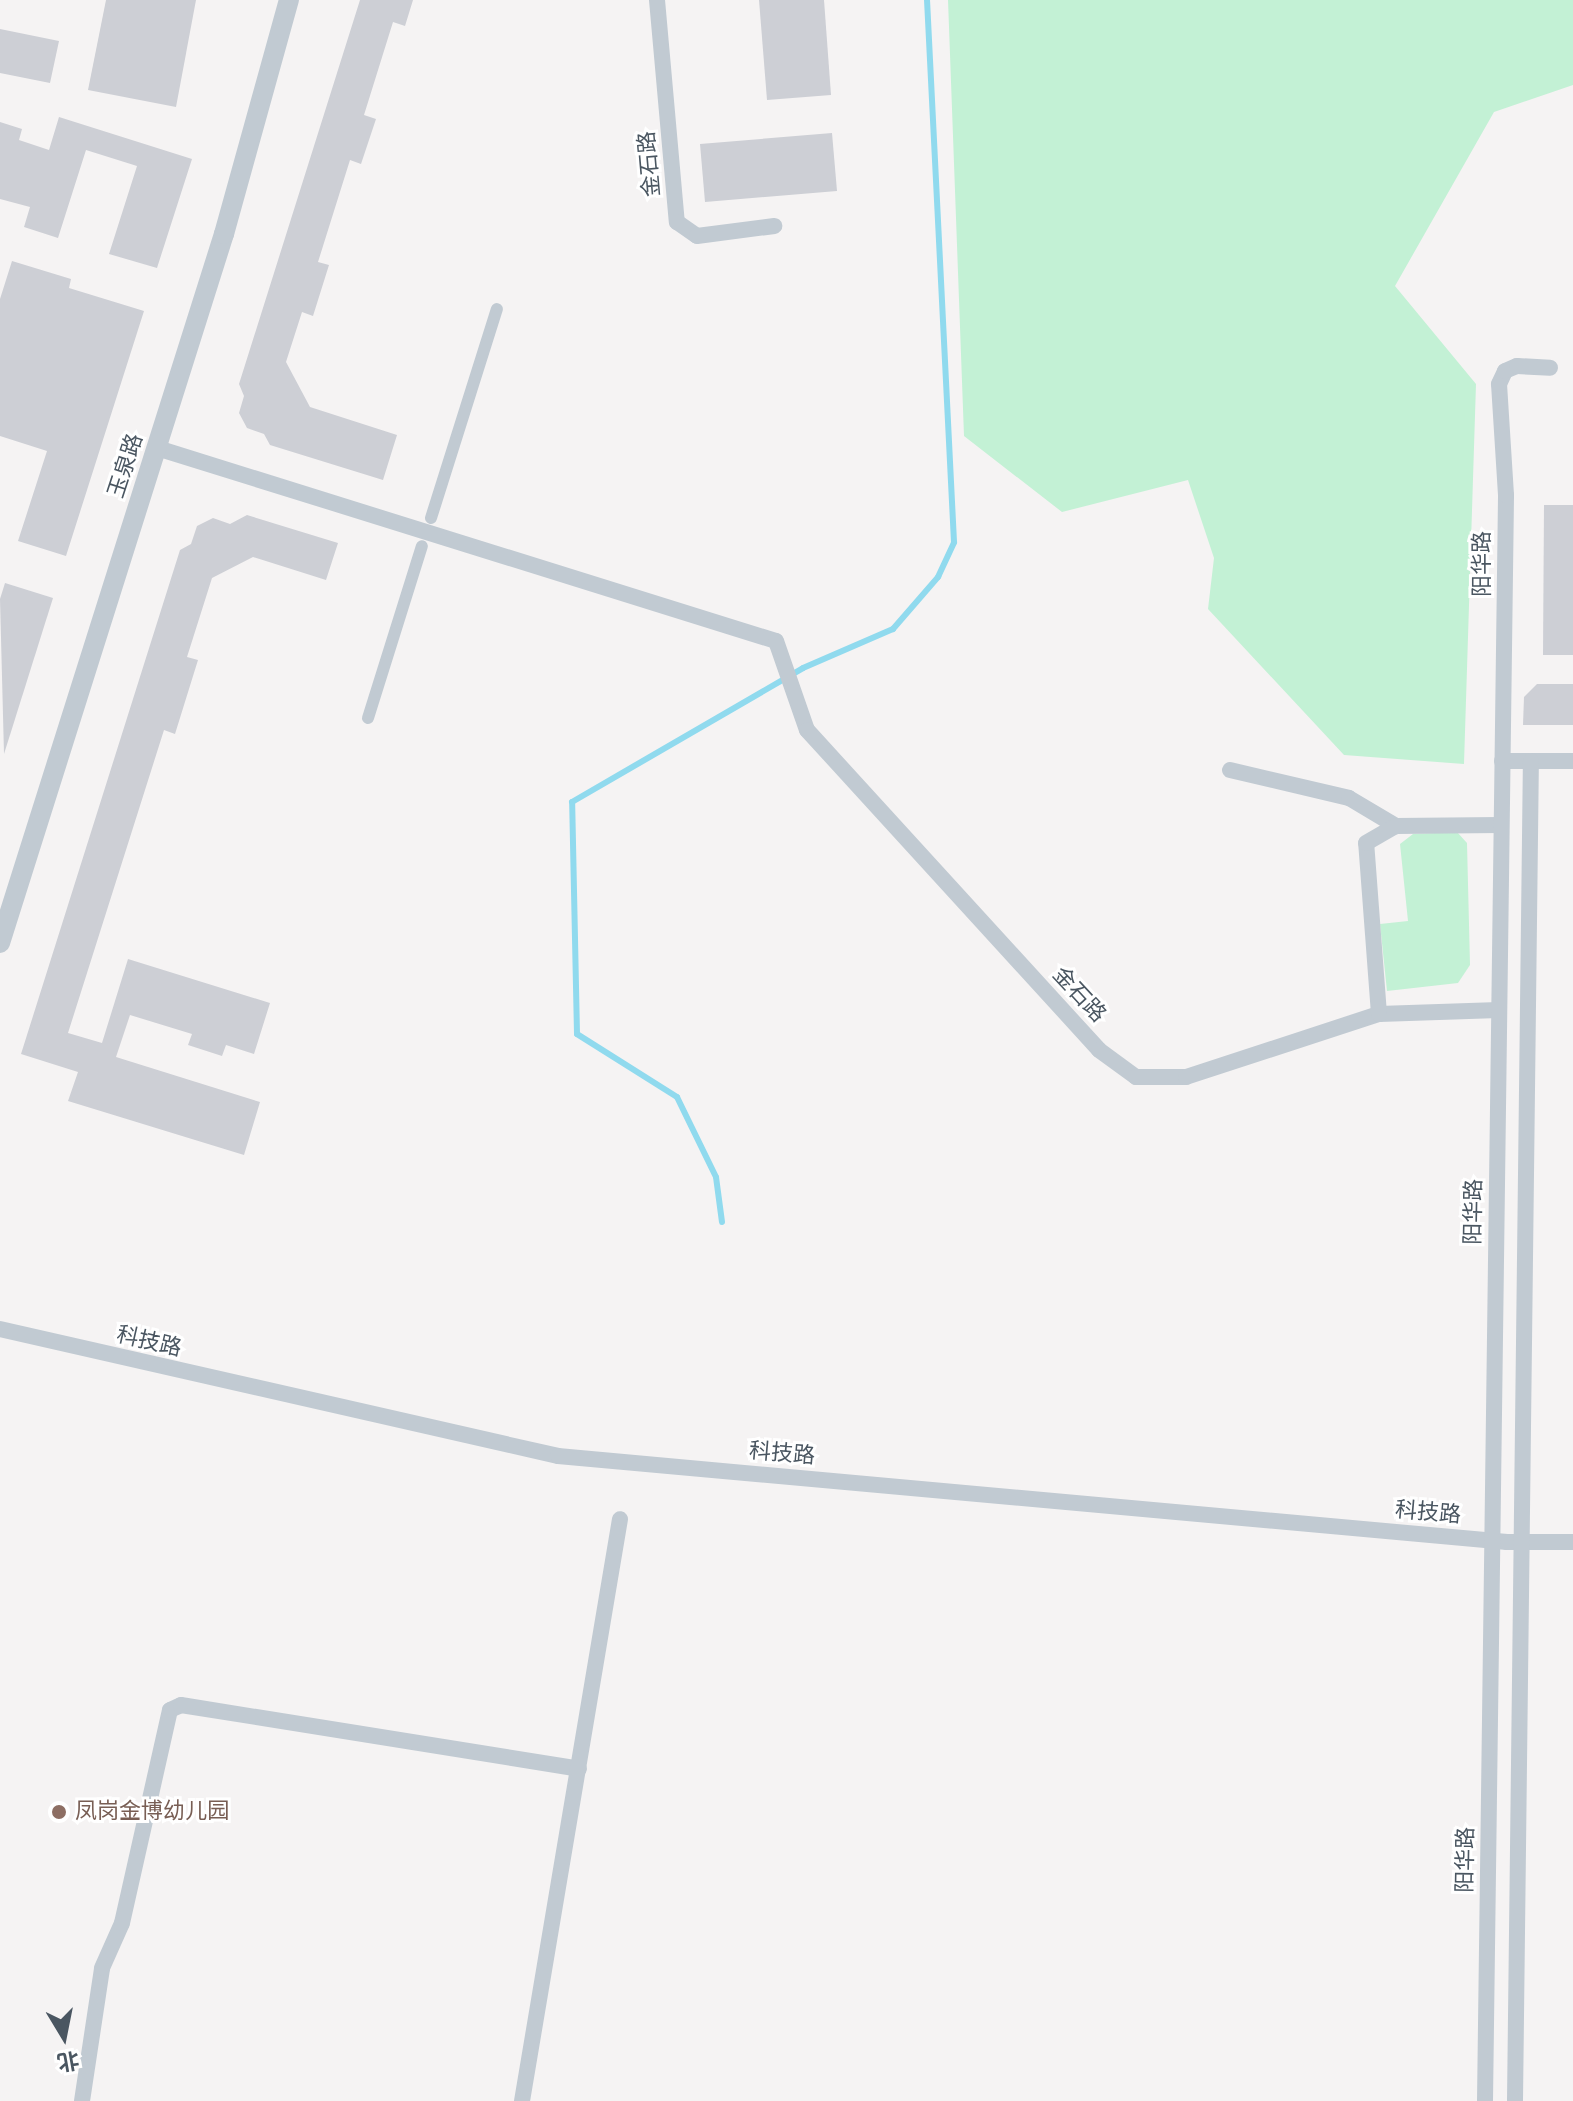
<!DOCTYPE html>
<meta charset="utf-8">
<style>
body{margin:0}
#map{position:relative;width:1573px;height:2101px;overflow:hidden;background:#f5f3f3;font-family:"Source Sans 3","Noto Sans SC",sans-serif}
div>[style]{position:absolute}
.green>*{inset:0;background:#c3f1d5}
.stream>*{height:6px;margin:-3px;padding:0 3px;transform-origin:3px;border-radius:3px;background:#90daee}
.building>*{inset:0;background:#cdcfd5}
.pedestrian>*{height:12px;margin:-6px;padding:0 6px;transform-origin:6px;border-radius:6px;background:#c1cad2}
.minor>*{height:16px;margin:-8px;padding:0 8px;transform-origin:8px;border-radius:8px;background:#c1cad2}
.tertiary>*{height:20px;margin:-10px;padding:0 10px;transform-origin:10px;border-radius:10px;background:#c1cad2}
.dots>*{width:22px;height:22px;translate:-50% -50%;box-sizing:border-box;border:4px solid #fff;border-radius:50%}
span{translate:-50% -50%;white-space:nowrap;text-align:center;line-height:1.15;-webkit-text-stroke:6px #fff;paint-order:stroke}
.street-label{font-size:22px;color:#4a5661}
.education-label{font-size:22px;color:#785e54}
.left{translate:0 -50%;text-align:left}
.north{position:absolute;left:24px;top:1997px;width:80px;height:80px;-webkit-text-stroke:6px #fff;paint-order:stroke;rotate:170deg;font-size:22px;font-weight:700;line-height:32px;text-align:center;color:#4a5661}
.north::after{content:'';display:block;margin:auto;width:28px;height:36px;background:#4a5661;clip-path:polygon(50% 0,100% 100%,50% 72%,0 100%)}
</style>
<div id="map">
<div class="green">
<i style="clip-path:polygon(948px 0,1573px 0,1573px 85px,1494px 112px,1395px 286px,1476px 384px,1464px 764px,1344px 755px,1208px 609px,1214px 558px,1188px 480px,1062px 512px,964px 436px)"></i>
<i style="clip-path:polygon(1457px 832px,1467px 843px,1470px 965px,1458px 983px,1387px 991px,1380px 924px,1408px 921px,1400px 844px,1413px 834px)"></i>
</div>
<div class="stream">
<i style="left:722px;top:1222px;width:45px;rotate:-97.6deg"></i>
<i style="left:716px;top:1177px;width:89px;rotate:-116deg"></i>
<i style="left:677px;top:1097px;width:118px;rotate:-147.8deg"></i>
<i style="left:577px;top:1034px;width:232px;rotate:-91.2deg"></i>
<i style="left:572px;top:802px;width:267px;rotate:-30.1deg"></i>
<i style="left:803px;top:668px;width:98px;rotate:-23.4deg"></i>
<i style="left:893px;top:629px;width:69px;rotate:-49.1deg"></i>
<i style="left:938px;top:577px;width:38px;rotate:-65deg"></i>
<i style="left:954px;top:542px;width:543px;rotate:-92.85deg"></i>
</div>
<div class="building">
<i style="clip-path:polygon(106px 0,196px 0,176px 107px,88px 90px)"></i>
<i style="clip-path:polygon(360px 0,413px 0,405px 26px,393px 22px,364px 115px,376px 119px,361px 164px,350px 160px,318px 262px,329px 265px,313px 316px,302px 312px,286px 362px,310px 407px,397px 435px,383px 480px,270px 445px,264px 434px,247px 428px,239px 413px,244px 396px,239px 384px)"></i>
<i style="clip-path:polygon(759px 0,824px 0,831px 95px,767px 100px)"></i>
<i style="clip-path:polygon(0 29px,59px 41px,50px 83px,0 73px)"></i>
<i style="clip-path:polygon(59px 117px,192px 159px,157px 268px,109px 254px,137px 166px,86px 150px,58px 238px,24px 227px,30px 207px,0 199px,0 122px,22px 129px,19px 140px,49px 150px)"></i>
<i style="clip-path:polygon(832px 133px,837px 191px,705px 202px,700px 144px)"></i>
<i style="clip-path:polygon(12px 261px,71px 279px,69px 288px,144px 311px,66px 556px,18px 541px,47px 451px,0 436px,0 299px)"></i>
<i style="clip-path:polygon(1544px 505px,1573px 505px,1573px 655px,1543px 655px)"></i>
<i style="clip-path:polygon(247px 515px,338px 543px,326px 580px,253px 557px,212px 578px,187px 657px,198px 660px,175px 734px,164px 730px,68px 1033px,102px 1043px,128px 959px,270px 1003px,254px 1054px,226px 1045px,222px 1056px,188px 1045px,192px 1034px,130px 1015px,116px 1057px,260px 1102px,244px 1155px,68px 1101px,78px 1072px,21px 1054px,180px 550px,191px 544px,197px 526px,213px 518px,230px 524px)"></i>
<i style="clip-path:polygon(5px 583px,53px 598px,4px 754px,0 599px)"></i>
<i style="clip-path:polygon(1537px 684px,1573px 684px,1573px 725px,1523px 725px,1524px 697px)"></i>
</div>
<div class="pedestrian">
<i style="left:431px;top:518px;width:219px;rotate:-72.5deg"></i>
<i style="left:368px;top:718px;width:180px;rotate:-72.6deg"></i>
</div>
<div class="minor">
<i style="left:657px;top:0;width:223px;rotate:84.9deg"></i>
<i style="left:677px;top:222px;width:24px;rotate:35deg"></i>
<i style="left:697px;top:236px;width:78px;rotate:-7.4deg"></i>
<i style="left:157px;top:448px;width:648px;rotate:17.32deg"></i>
<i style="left:776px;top:641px;width:94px;rotate:70.8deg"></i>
<i style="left:807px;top:730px;width:433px;rotate:47.6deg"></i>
<i style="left:1099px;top:1050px;width:46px;rotate:36.1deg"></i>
<i style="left:1136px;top:1077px;width:50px"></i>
<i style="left:1186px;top:1077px;width:203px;rotate:-18.1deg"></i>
<i style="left:1379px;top:1014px;width:120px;rotate:-1.9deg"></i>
<i style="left:1502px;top:761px;width:71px"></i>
<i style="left:1230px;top:770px;width:122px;rotate:13.2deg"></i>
<i style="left:1349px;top:798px;width:55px;rotate:30.8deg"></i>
<i style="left:1379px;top:1014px;width:171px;rotate:-94.3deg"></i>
<i style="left:1366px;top:843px;width:34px;rotate:-30deg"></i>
<i style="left:1396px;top:826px;width:104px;rotate:-0.6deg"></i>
<i style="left:0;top:1329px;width:572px;rotate:12.82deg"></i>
<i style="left:558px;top:1456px;width:953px;rotate:5.18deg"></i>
<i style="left:1507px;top:1542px;width:66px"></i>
<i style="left:82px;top:2101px;width:134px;rotate:-81.4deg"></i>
<i style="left:102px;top:1968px;width:49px;rotate:-66deg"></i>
<i style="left:122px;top:1923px;width:218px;rotate:-77.3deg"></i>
<i style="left:170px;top:1710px;width:12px;rotate:-24deg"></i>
<i style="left:181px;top:1705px;width:403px;rotate:9.1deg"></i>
<i style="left:522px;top:2101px;width:590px;rotate:-80.44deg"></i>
<i style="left:1485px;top:2101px;width:1606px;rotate:-89.25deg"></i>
<i style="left:1506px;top:495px;width:111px;rotate:-93.6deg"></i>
<i style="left:1499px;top:384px;width:14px;rotate:-65deg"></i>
<i style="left:1505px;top:371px;width:13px;rotate:-23deg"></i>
<i style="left:1517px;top:366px;width:33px;rotate:3deg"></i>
<i style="left:1515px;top:2101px;width:1340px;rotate:-89.32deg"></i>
</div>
<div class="tertiary">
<i style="left:0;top:943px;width:744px;rotate:-72.47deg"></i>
<i style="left:224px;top:234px;width:243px;rotate:-74.5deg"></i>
</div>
<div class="dots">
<i style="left:59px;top:1812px;background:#8d6e63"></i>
</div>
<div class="street-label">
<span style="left:650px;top:164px;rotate:-95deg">金石路</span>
<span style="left:126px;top:466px;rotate:-72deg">玉泉路</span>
<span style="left:1483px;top:564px;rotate:-90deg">阳华路</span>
<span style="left:1079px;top:995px;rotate:47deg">金石路</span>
<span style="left:1474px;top:1212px;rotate:-89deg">阳华路</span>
<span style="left:149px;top:1342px;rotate:13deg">科技路</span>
<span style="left:782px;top:1454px;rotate:5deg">科技路</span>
<span style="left:1428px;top:1513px;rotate:5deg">科技路</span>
<span style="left:1466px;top:1860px;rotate:-89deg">阳华路</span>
</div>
<div class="education-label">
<span class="left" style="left:75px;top:1812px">凤岗金博幼儿园</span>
</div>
<div class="north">北</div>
</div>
